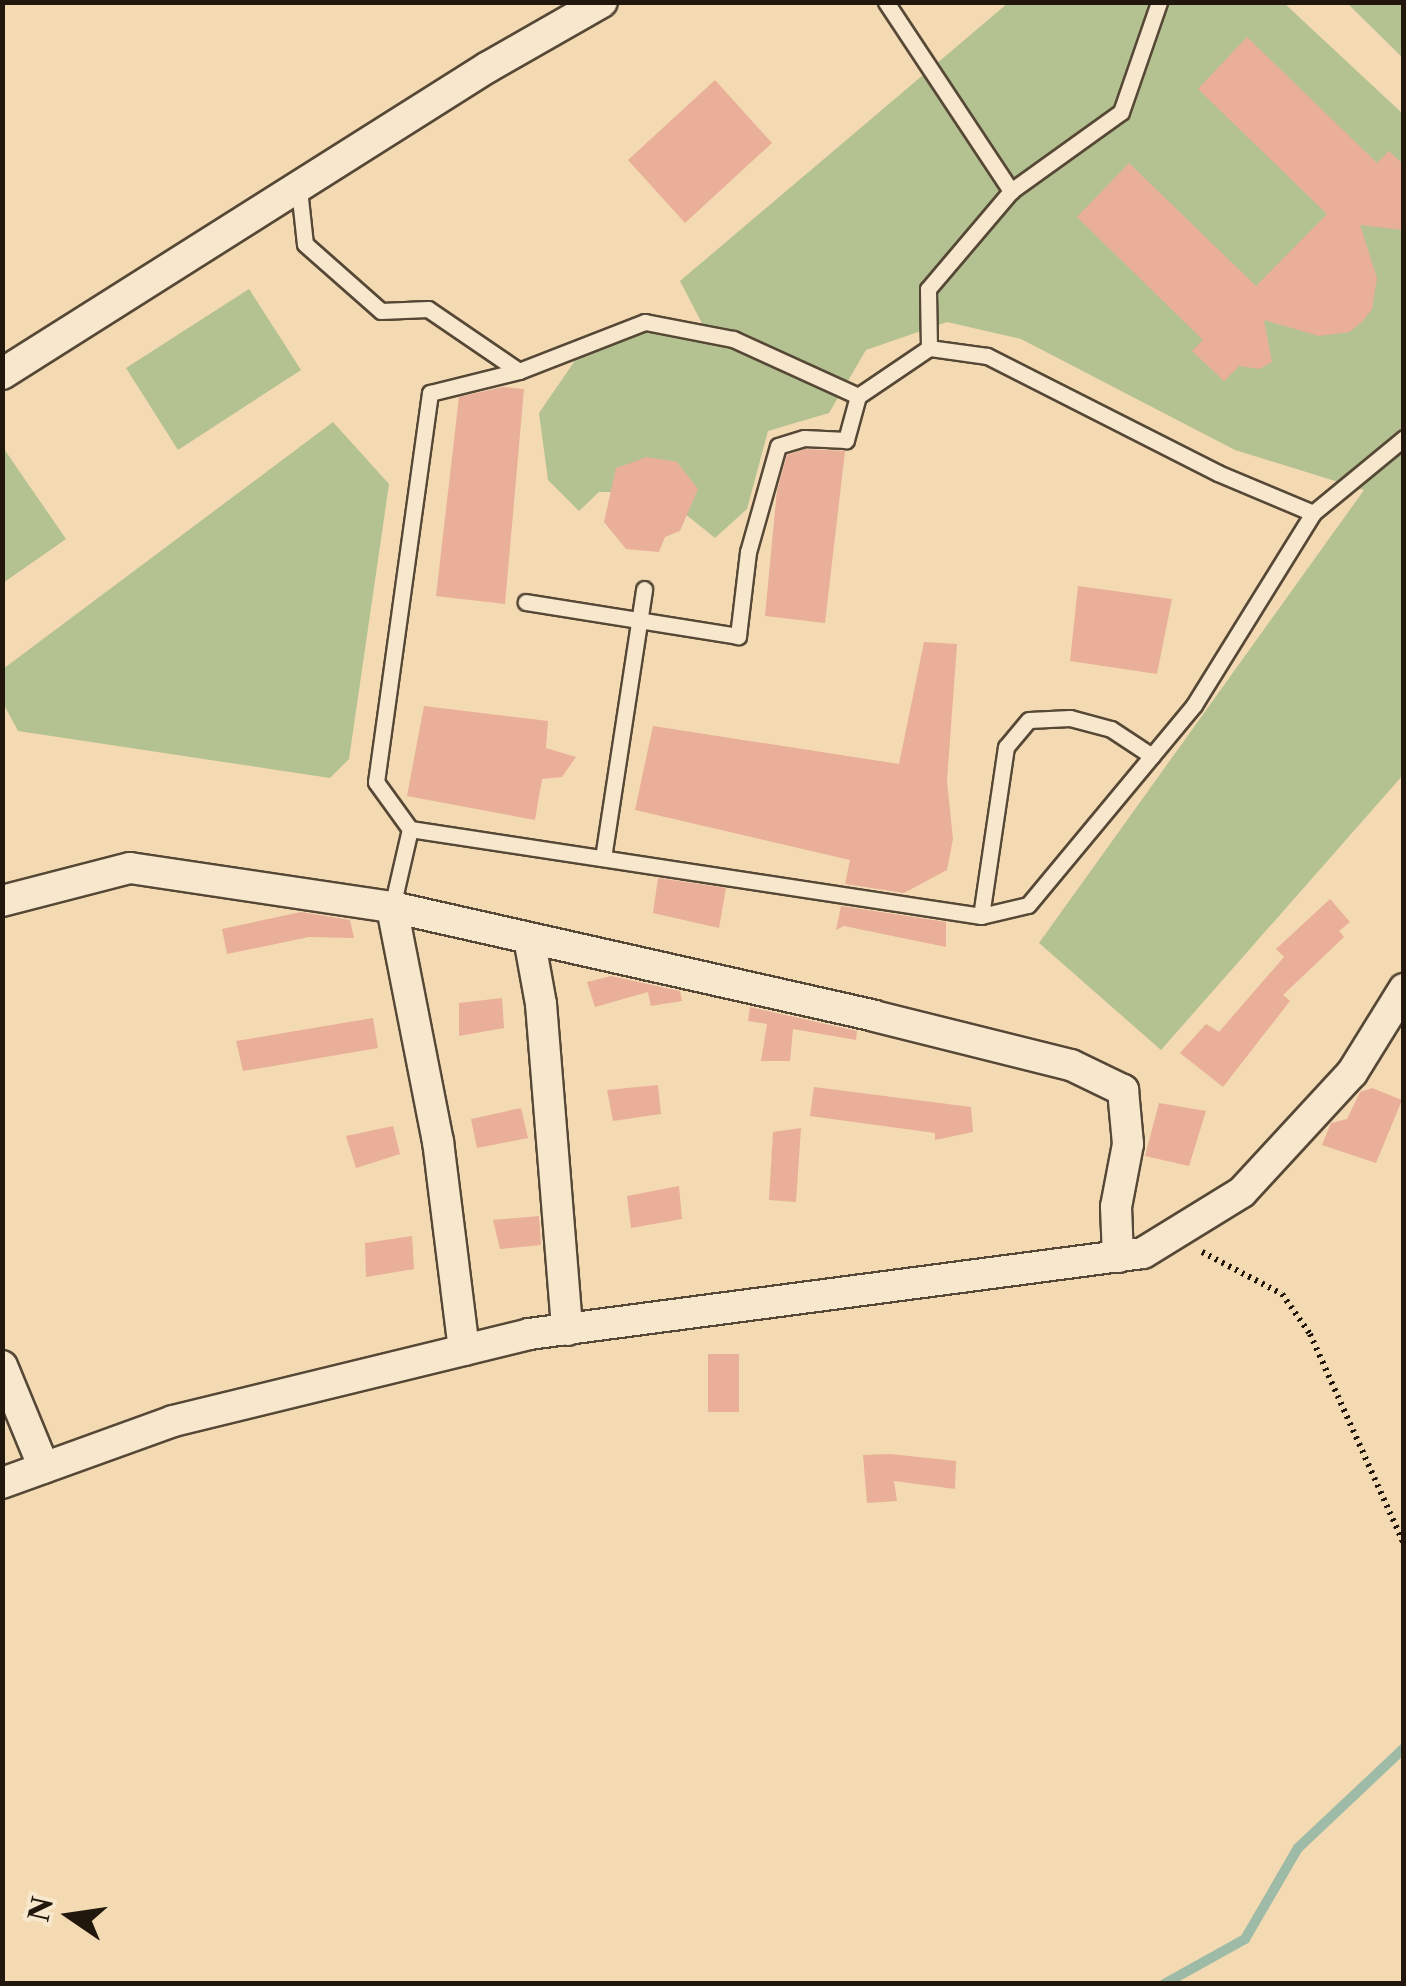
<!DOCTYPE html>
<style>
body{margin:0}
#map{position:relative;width:1406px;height:1986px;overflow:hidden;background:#f3dab2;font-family:"Libre Caslon Text",serif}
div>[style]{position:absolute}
.green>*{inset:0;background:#b4c191}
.stream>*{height:10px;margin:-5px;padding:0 5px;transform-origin:5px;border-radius:5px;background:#9dbba6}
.building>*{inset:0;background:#e9af99}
.path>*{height:6px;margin-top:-3px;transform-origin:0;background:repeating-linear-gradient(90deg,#22170d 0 2.5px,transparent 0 7.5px)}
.roads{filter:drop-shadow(2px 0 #564836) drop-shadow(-2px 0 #564836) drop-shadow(0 2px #564836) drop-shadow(0 -2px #564836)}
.service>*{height:15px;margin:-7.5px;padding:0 7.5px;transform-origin:7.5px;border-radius:7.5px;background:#f7e7cd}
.minor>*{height:30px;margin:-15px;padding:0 15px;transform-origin:15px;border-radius:15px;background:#f7e7cd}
span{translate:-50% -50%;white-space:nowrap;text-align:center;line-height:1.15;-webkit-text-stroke:8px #f7e7cd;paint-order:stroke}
.frame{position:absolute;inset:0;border:5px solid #22170d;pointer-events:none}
.north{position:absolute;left:20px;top:1866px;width:100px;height:100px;-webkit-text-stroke:8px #f7e7cd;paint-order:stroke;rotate:283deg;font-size:28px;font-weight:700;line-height:40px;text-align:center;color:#22170d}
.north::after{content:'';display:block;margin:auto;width:35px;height:45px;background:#22170d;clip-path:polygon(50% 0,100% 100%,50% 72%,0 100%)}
</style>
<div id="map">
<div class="green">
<i style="clip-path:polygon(1008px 3px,1284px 3px,1403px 114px,1403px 775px,1161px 1050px,1039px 943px,1364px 490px,1235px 450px,1021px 339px,947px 322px,866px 350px,829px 413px,768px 431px,747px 509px,715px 538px,658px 492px,599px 492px,579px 511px,548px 480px,539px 413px,585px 346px,652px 321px,705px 329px,680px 281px)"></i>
<i style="clip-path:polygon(1347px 3px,1403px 3px,1403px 58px)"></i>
<i style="clip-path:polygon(249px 289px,301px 370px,178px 450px,126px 368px)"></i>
<i style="clip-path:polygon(333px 422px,389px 484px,349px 759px,330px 778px,18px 731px,3px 703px,3px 669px)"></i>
<i style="clip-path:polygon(2px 446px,66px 539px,3px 583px,2px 583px)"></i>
</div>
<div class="stream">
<i style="left:1164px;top:1984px;width:93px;rotate:-29.1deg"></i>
<i style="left:1245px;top:1939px;width:105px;rotate:-59.8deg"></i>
<i style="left:1298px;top:1848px;width:146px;rotate:-43.3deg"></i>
</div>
<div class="building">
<i style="clip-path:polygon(1247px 37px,1377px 163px,1389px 151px,1404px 165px,1404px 230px,1360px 225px,1377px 278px,1372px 309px,1362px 322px,1349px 332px,1319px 336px,1264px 320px,1272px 362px,1259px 369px,1239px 366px,1224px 381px,1192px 351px,1203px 340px,1077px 217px,1129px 163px,1256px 286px,1327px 214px,1198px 89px)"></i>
<i style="clip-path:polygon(715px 80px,772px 143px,685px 223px,628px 160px)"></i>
<i style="clip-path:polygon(503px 387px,524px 389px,505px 604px,436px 596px,459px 397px)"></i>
<i style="clip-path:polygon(805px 449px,845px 451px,825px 623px,765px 616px,777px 490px,787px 455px)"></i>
<i style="clip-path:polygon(647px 457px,677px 462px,698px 489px,680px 531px,665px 537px,659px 552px,626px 549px,604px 522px,616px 468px)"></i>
<i style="clip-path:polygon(1078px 586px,1172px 599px,1157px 674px,1070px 661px)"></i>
<i style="clip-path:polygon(924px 642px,957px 644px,947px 781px,953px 839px,947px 870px,904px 893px,845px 884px,850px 860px,635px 810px,653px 726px,899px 764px)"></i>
<i style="clip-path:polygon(424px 706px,548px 721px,546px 748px,576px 757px,562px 777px,542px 779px,535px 820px,407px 796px)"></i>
<i style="clip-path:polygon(658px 878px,726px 888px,719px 928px,653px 913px)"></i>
<i style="clip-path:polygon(1330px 899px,1350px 922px,1339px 931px,1344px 937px,1283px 995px,1290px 1001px,1223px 1087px,1180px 1053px,1206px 1024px,1219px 1032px,1284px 957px,1276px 949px)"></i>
<i style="clip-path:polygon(841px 906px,946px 922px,946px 947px,844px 926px,836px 930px)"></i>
<i style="clip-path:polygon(301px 912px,350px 920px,354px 938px,309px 937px,227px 954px,222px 929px)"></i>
<i style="clip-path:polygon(611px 976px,680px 991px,682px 1001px,651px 1006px,648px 992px,595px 1007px,587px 982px)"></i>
<i style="clip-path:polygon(502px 998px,504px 1028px,459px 1036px,459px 1003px)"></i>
<i style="clip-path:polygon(750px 1007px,857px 1031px,856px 1040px,793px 1029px,790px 1061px,761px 1061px,767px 1024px,748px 1021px)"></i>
<i style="clip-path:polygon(373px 1018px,378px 1048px,243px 1071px,236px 1041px)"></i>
<i style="clip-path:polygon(658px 1085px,661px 1114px,613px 1121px,607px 1090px)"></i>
<i style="clip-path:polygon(814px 1087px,971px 1107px,973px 1132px,935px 1140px,935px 1133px,810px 1116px)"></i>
<i style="clip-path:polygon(1372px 1088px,1402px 1100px,1376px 1163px,1322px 1145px,1331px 1123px,1347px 1119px,1360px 1092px)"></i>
<i style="clip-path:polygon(1159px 1103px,1206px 1111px,1189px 1166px,1145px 1156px)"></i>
<i style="clip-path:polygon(521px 1108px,528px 1138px,477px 1148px,471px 1119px)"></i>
<i style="clip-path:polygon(393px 1126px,400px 1154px,356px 1168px,346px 1136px)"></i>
<i style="clip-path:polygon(801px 1128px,796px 1202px,769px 1200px,773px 1132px)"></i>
<i style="clip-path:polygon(679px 1186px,682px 1219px,631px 1228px,627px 1196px)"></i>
<i style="clip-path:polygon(539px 1216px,541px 1245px,500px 1249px,493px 1220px)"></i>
<i style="clip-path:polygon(412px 1236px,414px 1269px,366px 1277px,365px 1243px)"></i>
<i style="clip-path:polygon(708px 1354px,739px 1354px,739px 1412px,708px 1412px)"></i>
<i style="clip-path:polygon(890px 1454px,956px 1461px,955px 1489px,894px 1481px,897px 1501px,867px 1503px,863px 1455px)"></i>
</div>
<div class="path">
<i style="left:1202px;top:1252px;width:90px;rotate:27.7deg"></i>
<i style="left:1282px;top:1294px;width:49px;rotate:55deg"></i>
<i style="left:1310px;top:1334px;width:230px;rotate:65.9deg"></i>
</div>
<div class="roads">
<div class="service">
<i style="left:886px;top:2px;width:227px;rotate:56.5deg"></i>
<i style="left:299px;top:189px;width:55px;rotate:83.8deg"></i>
<i style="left:305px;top:244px;width:101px;rotate:41.4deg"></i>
<i style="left:381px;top:311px;width:47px;rotate:-2.4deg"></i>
<i style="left:428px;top:309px;width:110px;rotate:34.3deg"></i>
<i style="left:519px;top:371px;width:135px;rotate:-21.3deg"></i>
<i style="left:645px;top:322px;width:90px;rotate:10.9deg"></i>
<i style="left:733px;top:339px;width:137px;rotate:24.5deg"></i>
<i style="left:929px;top:348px;width:59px;rotate:-91deg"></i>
<i style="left:928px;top:289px;width:128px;rotate:-49.7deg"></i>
<i style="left:1011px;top:191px;width:135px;rotate:-35.7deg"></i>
<i style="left:1121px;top:112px;width:116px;rotate:-70.9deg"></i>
<i style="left:1313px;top:513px;width:118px;rotate:-39.5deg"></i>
<i style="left:410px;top:829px;width:58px;rotate:-125.9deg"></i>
<i style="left:376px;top:782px;width:393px;rotate:-82.1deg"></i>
<i style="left:430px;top:393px;width:92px;rotate:-13.9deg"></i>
<i style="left:603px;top:858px;width:272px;rotate:-81.3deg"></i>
<i style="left:392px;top:907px;width:80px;rotate:-77deg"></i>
<i style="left:410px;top:829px;width:578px;rotate:8.66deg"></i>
<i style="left:981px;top:916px;width:48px;rotate:-13.2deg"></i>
<i style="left:1028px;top:905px;width:260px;rotate:-50.3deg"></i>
<i style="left:1194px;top:705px;width:226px;rotate:-58.2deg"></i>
<i style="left:1313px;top:513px;width:103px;rotate:-157.2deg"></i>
<i style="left:1218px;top:473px;width:259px;rotate:-153.1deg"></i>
<i style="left:987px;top:356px;width:59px;rotate:-172.1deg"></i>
<i style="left:929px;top:348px;width:86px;rotate:145.9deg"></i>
<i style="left:858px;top:396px;width:46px;rotate:105.3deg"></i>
<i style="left:846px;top:440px;width:42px;rotate:-177.3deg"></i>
<i style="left:804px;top:438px;width:27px;rotate:163deg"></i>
<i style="left:778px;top:446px;width:110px;rotate:105.8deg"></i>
<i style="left:748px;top:552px;width:85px;rotate:96.8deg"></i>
<i style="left:738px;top:636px;width:215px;rotate:-170.9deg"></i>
<i style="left:981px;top:916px;width:171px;rotate:-81.6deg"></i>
<i style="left:1006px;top:747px;width:35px;rotate:-50deg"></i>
<i style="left:1029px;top:720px;width:41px;rotate:-2.8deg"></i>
<i style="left:1070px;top:718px;width:42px;rotate:15deg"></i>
<i style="left:1111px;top:729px;width:49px;rotate:33.4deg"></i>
</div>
<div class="minor">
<i style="left:2px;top:374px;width:575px;rotate:-32.28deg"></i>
<i style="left:488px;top:67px;width:131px;rotate:-29.7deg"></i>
<i style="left:2px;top:901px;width:132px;rotate:-14.5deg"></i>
<i style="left:130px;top:868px;width:265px;rotate:8.5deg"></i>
<i style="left:529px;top:938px;width:67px;rotate:79.7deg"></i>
<i style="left:541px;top:1004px;width:327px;rotate:85.4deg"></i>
<i style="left:464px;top:1350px;width:210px;rotate:-97.1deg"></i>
<i style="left:438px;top:1142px;width:239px;rotate:-101.1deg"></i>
<i style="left:392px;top:907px;width:494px;rotate:12.7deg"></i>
<i style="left:874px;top:1016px;width:203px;rotate:14deg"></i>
<i style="left:1071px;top:1065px;width:58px;rotate:25.7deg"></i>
<i style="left:1123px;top:1090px;width:54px;rotate:84.7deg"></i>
<i style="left:1128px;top:1144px;width:64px;rotate:100.8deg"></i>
<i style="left:1116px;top:1207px;width:50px;rotate:87.7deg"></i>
<i style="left:2px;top:1366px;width:110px;rotate:67.6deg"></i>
<i style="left:2px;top:1483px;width:182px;rotate:-19.9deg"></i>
<i style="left:173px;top:1421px;width:366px;rotate:-13.7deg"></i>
<i style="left:529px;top:1334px;width:619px;rotate:-7.52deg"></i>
<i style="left:1143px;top:1253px;width:116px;rotate:-31.6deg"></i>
<i style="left:1242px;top:1192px;width:162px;rotate:-47.3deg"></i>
<i style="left:1352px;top:1073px;width:99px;rotate:-58.2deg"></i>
</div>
</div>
<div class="frame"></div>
<div class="north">N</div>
</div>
